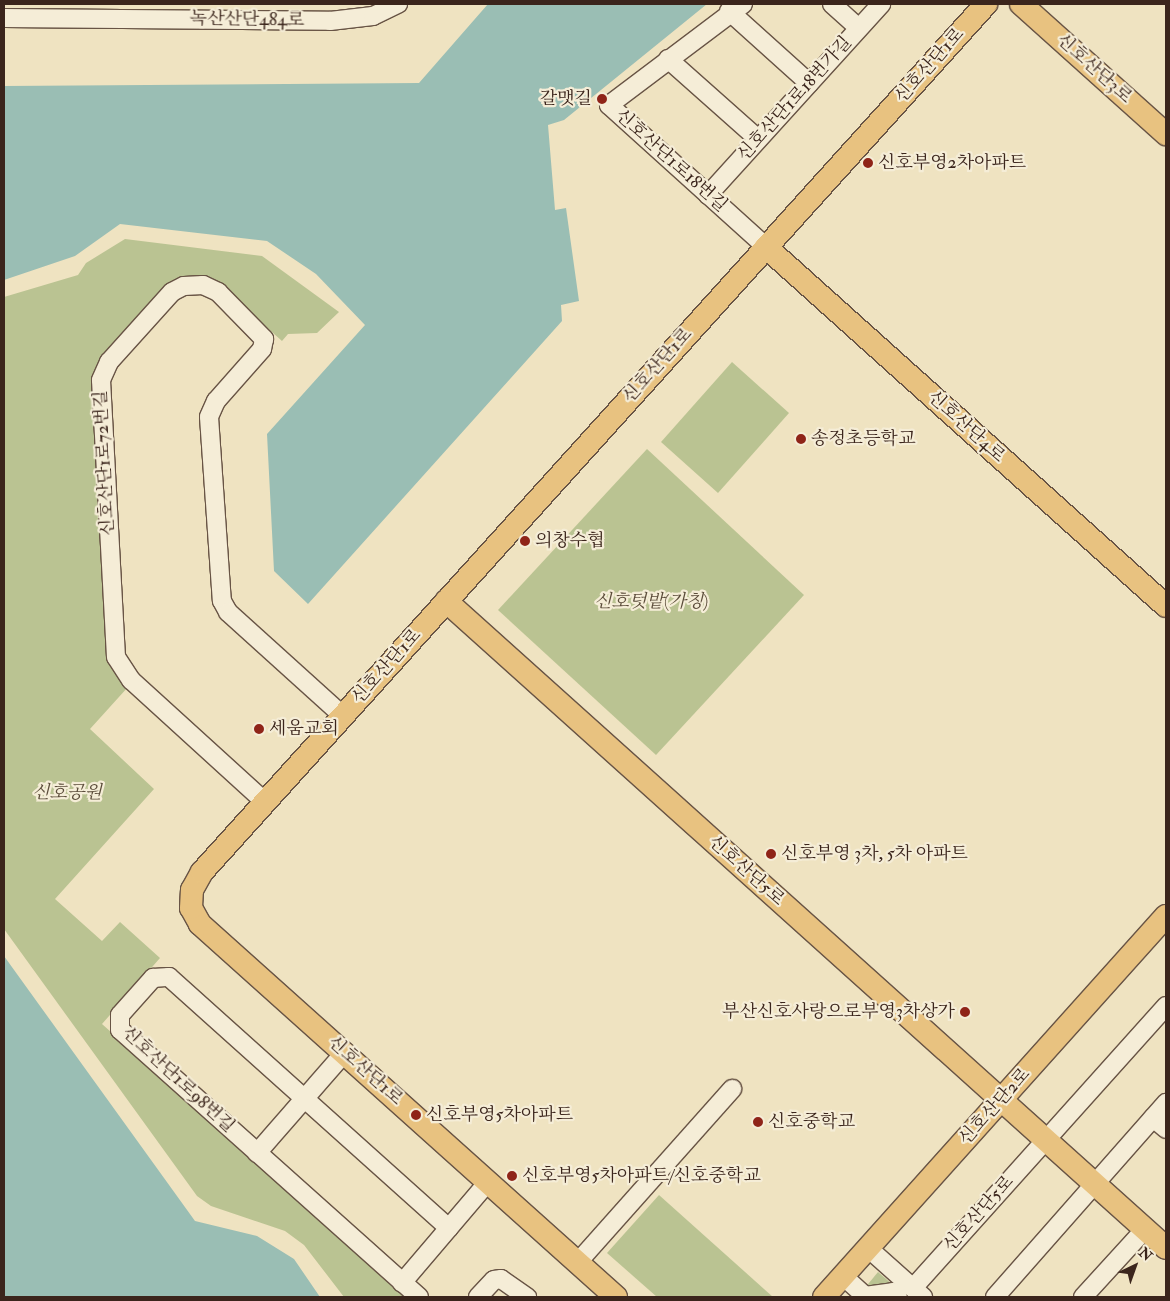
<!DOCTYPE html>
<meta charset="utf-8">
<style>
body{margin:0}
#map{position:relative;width:1170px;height:1301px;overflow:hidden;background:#efe3c1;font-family:"IM FELL Double Pica","Noto Serif KR",serif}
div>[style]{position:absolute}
.green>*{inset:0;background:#bac392}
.water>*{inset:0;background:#9abeb4}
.roads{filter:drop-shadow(1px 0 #685445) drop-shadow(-1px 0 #685445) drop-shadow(0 1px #685445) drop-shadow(0 -1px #685445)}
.minor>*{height:18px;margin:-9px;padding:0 9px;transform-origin:9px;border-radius:9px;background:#f5edd7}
.major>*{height:22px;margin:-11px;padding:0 11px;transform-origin:11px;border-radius:11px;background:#e8c280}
.dots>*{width:14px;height:14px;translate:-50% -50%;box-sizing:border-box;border:2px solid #f5edd7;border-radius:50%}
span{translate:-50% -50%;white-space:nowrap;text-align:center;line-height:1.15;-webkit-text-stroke:4.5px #f5edd7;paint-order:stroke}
.street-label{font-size:18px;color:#3b251c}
.poi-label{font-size:18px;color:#3b251c}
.right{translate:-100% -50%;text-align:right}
.left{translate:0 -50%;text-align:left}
.park-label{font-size:18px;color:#5b4c3a;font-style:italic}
.frame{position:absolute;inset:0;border:5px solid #3b251c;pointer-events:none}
.north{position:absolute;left:1110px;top:1241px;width:50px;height:50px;-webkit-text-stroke:4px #f5edd7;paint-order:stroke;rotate:42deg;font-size:14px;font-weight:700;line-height:20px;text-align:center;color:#3b251c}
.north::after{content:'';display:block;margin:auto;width:18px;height:22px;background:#3b251c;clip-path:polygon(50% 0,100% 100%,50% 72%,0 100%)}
</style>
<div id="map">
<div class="green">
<i style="clip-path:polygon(125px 239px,262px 256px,339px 312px,317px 333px,288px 334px,282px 341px,219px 285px,198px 277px,103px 359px,109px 662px,128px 687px,90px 729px,154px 789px,55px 899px,102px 941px,120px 922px,160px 958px,102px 1024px,407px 1297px,344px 1297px,304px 1245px,285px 1231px,211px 1206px,197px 1196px,4px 929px,4px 297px,78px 275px,86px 263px)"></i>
<i style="clip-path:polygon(732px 362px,789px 413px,718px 493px,661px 442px)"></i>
<i style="clip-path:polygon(647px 449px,804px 595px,656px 755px,498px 610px)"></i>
<i style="clip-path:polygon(659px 1195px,773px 1297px,657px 1297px,607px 1253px)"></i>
<i style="clip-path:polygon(878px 1272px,893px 1285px,864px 1289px)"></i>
</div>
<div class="water">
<i style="clip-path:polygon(488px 4px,707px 4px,564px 120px,548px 125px,555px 210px,566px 208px,579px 301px,561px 305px,562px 321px,308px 604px,274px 571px,267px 434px,365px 325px,316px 274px,267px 241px,120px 224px,75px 256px,4px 280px,4px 86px,419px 83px)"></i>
<i style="clip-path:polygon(4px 956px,195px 1221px,257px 1236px,294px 1259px,320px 1297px,4px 1297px)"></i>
</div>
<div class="roads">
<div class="minor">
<i style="left:743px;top:4px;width:168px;rotate:143deg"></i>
<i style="left:609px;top:105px;width:212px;rotate:42.1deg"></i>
<i style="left:832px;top:4px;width:36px;rotate:42deg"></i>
<i style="left:729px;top:11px;width:108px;rotate:42deg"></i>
<i style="left:4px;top:18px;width:326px;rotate:0.5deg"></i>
<i style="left:330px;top:21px;width:43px;rotate:-6.6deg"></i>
<i style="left:373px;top:16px;width:28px;rotate:-26deg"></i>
<i style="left:668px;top:59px;width:120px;rotate:41.6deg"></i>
<i style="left:708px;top:195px;width:258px;rotate:-47.8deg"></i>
<i style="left:265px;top:802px;width:181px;rotate:-137.7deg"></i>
<i style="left:131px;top:680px;width:27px;rotate:-123deg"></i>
<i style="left:116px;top:657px;width:277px;rotate:-93.1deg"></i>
<i style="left:101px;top:380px;width:20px;rotate:-66deg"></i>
<i style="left:109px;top:362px;width:94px;rotate:-48deg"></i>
<i style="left:172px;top:292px;width:13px;rotate:-27deg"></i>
<i style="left:184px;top:286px;width:19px;rotate:-3deg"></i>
<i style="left:203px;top:285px;width:17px;rotate:25deg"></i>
<i style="left:218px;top:292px;width:66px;rotate:45.6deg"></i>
<i style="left:264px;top:339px;width:10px;rotate:101deg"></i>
<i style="left:262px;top:349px;width:69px;rotate:131.5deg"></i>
<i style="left:216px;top:401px;width:17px;rotate:114deg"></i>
<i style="left:209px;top:417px;width:184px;rotate:86deg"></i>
<i style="left:222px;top:601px;width:13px;rotate:61deg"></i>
<i style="left:228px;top:612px;width:155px;rotate:42.1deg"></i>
<i style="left:1153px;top:1118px;width:17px;rotate:40deg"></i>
<i style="left:257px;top:1153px;width:134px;rotate:-48.9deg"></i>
<i style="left:868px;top:1248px;width:74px;rotate:41.7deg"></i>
<i style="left:578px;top:1262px;width:232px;rotate:-48.3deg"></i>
<i style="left:843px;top:1276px;width:30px;rotate:42deg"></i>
<i style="left:865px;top:1296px;width:28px;rotate:-8deg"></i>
<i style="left:893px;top:1292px;width:7px;rotate:45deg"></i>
<i style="left:402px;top:1283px;width:133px;rotate:-49.6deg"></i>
<i style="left:913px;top:1288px;width:379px;rotate:-48.1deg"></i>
<i style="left:419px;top:1297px;width:401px;rotate:-138.2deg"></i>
<i style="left:120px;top:1030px;width:15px;rotate:-90deg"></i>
<i style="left:120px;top:1015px;width:50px;rotate:-48.3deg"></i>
<i style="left:153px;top:978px;width:16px;rotate:-4deg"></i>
<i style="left:169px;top:977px;width:376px;rotate:41.9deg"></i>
<i style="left:478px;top:1297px;width:23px;rotate:-47deg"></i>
<i style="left:494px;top:1280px;width:7px;rotate:-8deg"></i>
<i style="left:501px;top:1279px;width:32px;rotate:35deg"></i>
<i style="left:995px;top:1297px;width:259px;rotate:-48.6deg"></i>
<i style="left:1083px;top:1297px;width:92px;rotate:-47.6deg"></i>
</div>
<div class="major">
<i style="left:1021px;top:4px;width:195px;rotate:41.9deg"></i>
<i style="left:766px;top:247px;width:537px;rotate:41.91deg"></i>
<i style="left:446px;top:601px;width:968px;rotate:41.94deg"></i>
<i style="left:616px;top:1297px;width:559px;rotate:-138.12deg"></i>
<i style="left:200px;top:924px;width:18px;rotate:-119deg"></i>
<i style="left:191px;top:908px;width:18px;rotate:-87deg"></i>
<i style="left:192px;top:890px;width:21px;rotate:-61deg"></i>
<i style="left:202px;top:872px;width:1170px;rotate:-47.91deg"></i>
<i style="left:824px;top:1297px;width:512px;rotate:-48.09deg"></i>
</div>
</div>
<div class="dots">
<i style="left:602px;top:99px;background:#8f2418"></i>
<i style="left:868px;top:163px;background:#8f2418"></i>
<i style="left:801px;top:439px;background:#8f2418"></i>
<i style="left:525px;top:541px;background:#8f2418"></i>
<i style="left:259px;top:729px;background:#8f2418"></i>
<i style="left:771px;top:854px;background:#8f2418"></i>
<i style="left:965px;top:1012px;background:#8f2418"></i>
<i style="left:416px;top:1115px;background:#8f2418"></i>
<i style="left:758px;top:1122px;background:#8f2418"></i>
<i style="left:512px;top:1176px;background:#8f2418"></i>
</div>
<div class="street-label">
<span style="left:247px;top:20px;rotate:1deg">녹산산단484로</span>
<span style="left:930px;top:66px;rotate:-48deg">신호산단1로</span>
<span style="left:1094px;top:69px;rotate:42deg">신호산단3로</span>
<span style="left:795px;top:99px;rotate:-48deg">신호산단1로18번가길</span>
<span style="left:671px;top:161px;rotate:42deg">신호산단1로18번길</span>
<span style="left:658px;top:366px;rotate:-48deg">신호산단1로</span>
<span style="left:966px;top:427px;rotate:42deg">신호산단4로</span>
<span style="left:105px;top:463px;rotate:-93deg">신호산단1로72번길</span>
<span style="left:387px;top:667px;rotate:-48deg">신호산단1로</span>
<span style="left:746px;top:871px;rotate:42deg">신호산단5로</span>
<span style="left:365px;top:1071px;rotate:42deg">신호산단1로</span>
<span style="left:178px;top:1080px;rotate:43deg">신호산단1로98번길</span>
<span style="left:995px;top:1107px;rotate:-48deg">신호산단2로</span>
<span style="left:979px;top:1214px;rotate:-48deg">신호산단5로</span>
</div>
<div class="poi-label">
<span class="right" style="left:592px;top:99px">갈맷길</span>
<span class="left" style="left:878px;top:163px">신호부영2차아파트</span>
<span class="left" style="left:811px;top:439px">송정초등학교</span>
<span class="left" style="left:535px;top:541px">의창수협</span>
<span class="left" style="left:269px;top:729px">세움교회</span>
<span class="left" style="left:781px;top:854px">신호부영 3차, 5차 아파트</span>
<span class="right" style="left:955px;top:1012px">부산신호사랑으로부영3차상가</span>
<span class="left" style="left:426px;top:1115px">신호부영5차아파트</span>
<span class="left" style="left:768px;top:1122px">신호중학교</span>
<span class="left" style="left:522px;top:1176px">신호부영5차아파트/신호중학교</span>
</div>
<div class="park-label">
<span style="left:651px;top:602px">신호텃밭(가칭)</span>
<span style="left:67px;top:793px">신호공원</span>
</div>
<div class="frame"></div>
<div class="north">N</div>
</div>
